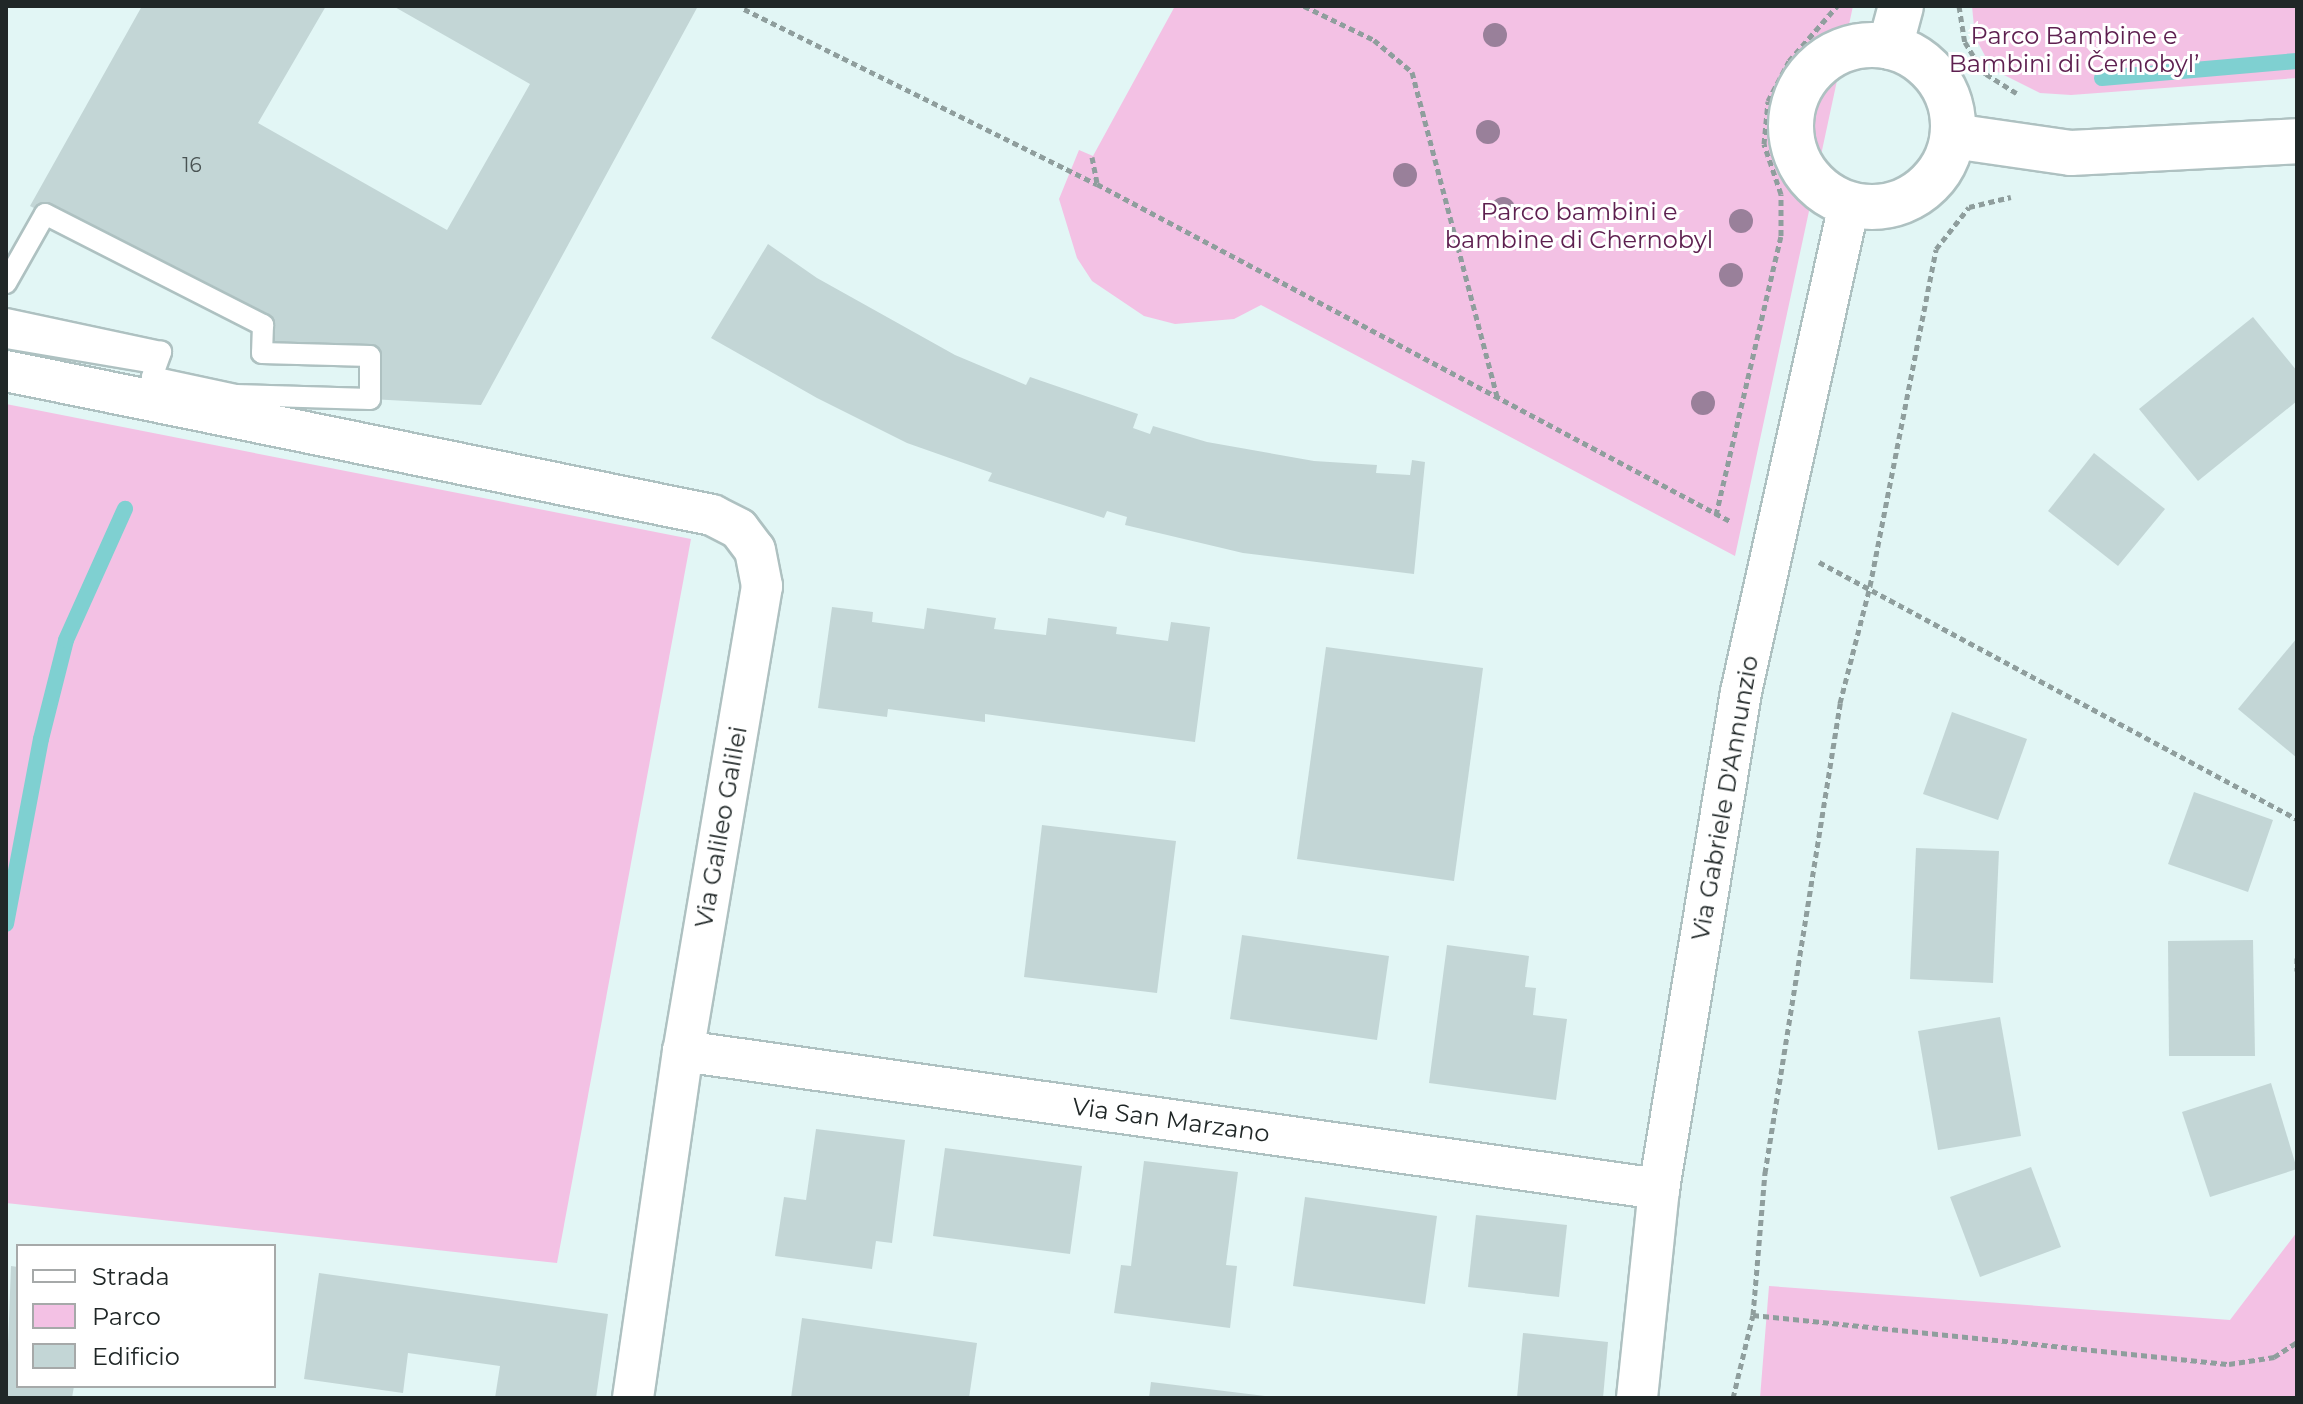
<!DOCTYPE html>
<meta charset="utf-8">
<style>
body{margin:0}
#map{position:relative;width:2303px;height:1404px;overflow:hidden;background:#e2f6f5;font-family:Montserrat,sans-serif}
div>[style]{position:absolute}
.green>*{inset:0;background:#f3c1e4}
.stream>*{height:16px;margin:-8px;padding:0 8px;transform-origin:8px;border-radius:8px;background:#7fd0d1}
.building>*{inset:0;background:#c3d6d6}
.path>*{height:5px;margin-top:-2.5px;transform-origin:0;background:repeating-linear-gradient(90deg,#8f9e9d 0 6px,transparent 0 10px)}
.roads{filter:drop-shadow(2px 0 #aec1c1) drop-shadow(-2px 0 #aec1c1) drop-shadow(0 2px #aec1c1) drop-shadow(0 -2px #aec1c1)}
.lane>*{height:20px;margin:-10px;padding:0 10px;transform-origin:10px;border-radius:10px;background:#fff}
.street>*{height:40px;margin:-20px;padding:0 20px;transform-origin:20px;border-radius:20px;background:#fff}
.secondary>*{height:44px;margin:-22px;padding:0 22px;transform-origin:22px;border-radius:22px;background:#fff}
.secondary>.ring{margin:-22px;padding:0;box-sizing:content-box;background:none;border:44px solid #fff;border-radius:50%}
.trees>*{width:24px;height:24px;margin:-12px;border-radius:50%;background:#99809a}
span{translate:-50% -50%;white-space:nowrap;text-align:center;line-height:1.15;-webkit-text-stroke:6px #fff;paint-order:stroke}
.number-label{font-size:20px;color:#495353}
.number-label span{-webkit-text-stroke-width:0}
.park-label{font-size:24px;color:#5e2050}
.street-label{font-size:24px;color:#202727}
.frame{position:absolute;inset:0;border:8px solid #202727;pointer-events:none}
.legend{position:absolute;left:16px;top:1244px;width:260px;height:144px;box-sizing:border-box;background:#fff;border:2px solid #a6a9a9;margin:0;padding:10px 14px;list-style:none;font-size:24px;color:#202727}
.legend li{display:flex;align-items:center;gap:16px;height:40px}
.legend b{width:40px;border:2px solid #a6a9a9}
</style>
<div id="map">
<div class="green">
<i style="clip-path:polygon(1175px 6px,1853px 6px,1735px 556px,1261px 305px,1234px 319px,1175px 324px,1144px 316px,1092px 281px,1077px 258px,1059px 199px,1079px 150px,1093px 156px)"></i>
<i style="clip-path:polygon(1972px 6px,2297px 6px,2297px 78px,2071px 95px,2040px 93px,1992px 69px,1975px 37px)"></i>
<i style="clip-path:polygon(6px 404px,691px 539px,557px 1263px,6px 1203px)"></i>
<i style="clip-path:polygon(2297px 1232px,2297px 1398px,1760px 1398px,1769px 1286px,2230px 1320px)"></i>
</div>
<div class="stream">
<i style="left:2102px;top:78px;width:196px;rotate:-5deg"></i>
<i style="left:6px;top:924px;width:188px;rotate:-79.3deg"></i>
<i style="left:41px;top:739px;width:102px;rotate:-75.8deg"></i>
<i style="left:66px;top:640px;width:144px;rotate:-65.8deg"></i>
</div>
<div class="building">
<i style="clip-path:polygon(142px 6px,326px 6px,258px 123px,447px 230px,530px 84px,393px 6px,698px 6px,481px 405px,370px 399px,370px 356px,262px 353px,263px 325px,30px 206px)"></i>
<i style="clip-path:polygon(768px 244px,817px 278px,955px 355px,1026px 385px,1030px 377px,1138px 414px,1133px 428px,1150px 434px,1153px 426px,1207px 442px,1314px 461px,1377px 465px,1376px 473px,1410px 475px,1412px 460px,1425px 462px,1414px 574px,1243px 553px,1125px 525px,1127px 517px,1107px 511px,1104px 518px,988px 481px,992px 473px,907px 443px,817px 398px,711px 338px)"></i>
<i style="clip-path:polygon(2253px 317px,2297px 371px,2297px 401px,2198px 481px,2139px 409px)"></i>
<i style="clip-path:polygon(2094px 453px,2165px 509px,2118px 566px,2048px 511px)"></i>
<i style="clip-path:polygon(832px 607px,873px 612px,872px 622px,924px 629px,927px 608px,996px 618px,994px 629px,1046px 635px,1048px 618px,1117px 627px,1116px 634px,1168px 641px,1171px 622px,1210px 627px,1195px 742px,985px 714px,985px 722px,888px 709px,887px 717px,818px 708px)"></i>
<i style="clip-path:polygon(2297px 638px,2297px 758px,2238px 709px)"></i>
<i style="clip-path:polygon(1326px 647px,1483px 668px,1454px 881px,1297px 859px)"></i>
<i style="clip-path:polygon(1952px 712px,2027px 739px,1998px 820px,1923px 794px)"></i>
<i style="clip-path:polygon(2194px 792px,2273px 820px,2248px 892px,2168px 864px)"></i>
<i style="clip-path:polygon(1042px 825px,1176px 841px,1157px 993px,1024px 977px)"></i>
<i style="clip-path:polygon(1916px 848px,1999px 851px,1993px 983px,1910px 979px)"></i>
<i style="clip-path:polygon(1242px 935px,1389px 956px,1377px 1040px,1230px 1019px)"></i>
<i style="clip-path:polygon(2253px 940px,2255px 1056px,2169px 1056px,2168px 941px)"></i>
<i style="clip-path:polygon(1447px 945px,1529px 956px,1525px 987px,1536px 988px,1533px 1015px,1567px 1019px,1556px 1100px,1429px 1083px)"></i>
<i style="clip-path:polygon(2000px 1017px,2021px 1136px,1938px 1150px,1918px 1031px)"></i>
<i style="clip-path:polygon(2271px 1083px,2297px 1169px,2210px 1197px,2182px 1112px)"></i>
<i style="clip-path:polygon(816px 1129px,905px 1140px,892px 1243px,876px 1241px,872px 1269px,775px 1256px,784px 1197px,806px 1200px)"></i>
<i style="clip-path:polygon(945px 1148px,1082px 1166px,1070px 1254px,933px 1236px)"></i>
<i style="clip-path:polygon(1144px 1161px,1238px 1172px,1226px 1265px,1237px 1266px,1230px 1328px,1114px 1313px,1121px 1265px,1131px 1266px)"></i>
<i style="clip-path:polygon(2031px 1167px,2061px 1247px,1980px 1277px,1950px 1197px)"></i>
<i style="clip-path:polygon(1305px 1197px,1437px 1216px,1425px 1304px,1293px 1286px)"></i>
<i style="clip-path:polygon(1476px 1215px,1567px 1225px,1559px 1297px,1468px 1287px)"></i>
<i style="clip-path:polygon(11px 1266px,18px 1267px,18px 1386px,74px 1386px,72px 1398px,6px 1398px)"></i>
<i style="clip-path:polygon(319px 1273px,608px 1314px,596px 1398px,495px 1398px,500px 1366px,408px 1353px,403px 1393px,304px 1379px)"></i>
<i style="clip-path:polygon(802px 1318px,977px 1343px,969px 1398px,791px 1398px)"></i>
<i style="clip-path:polygon(1523px 1333px,1608px 1342px,1603px 1398px,1517px 1398px)"></i>
<i style="clip-path:polygon(1151px 1382px,1265px 1396px,1265px 1398px,1149px 1398px)"></i>
</div>
<div class="path">
<i style="left:1304px;top:6px;width:78px;rotate:25.9deg"></i>
<i style="left:1374px;top:40px;width:50px;rotate:40.1deg"></i>
<i style="left:1412px;top:72px;width:335px;rotate:75.3deg"></i>
<i style="left:1959px;top:6px;width:36px;rotate:81deg"></i>
<i style="left:1965px;top:42px;width:17px;rotate:59deg"></i>
<i style="left:1974px;top:57px;width:21px;rotate:55deg"></i>
<i style="left:1986px;top:74px;width:36px;rotate:32deg"></i>
<i style="left:744px;top:9px;width:394px;rotate:26.4deg"></i>
<i style="left:1097px;top:184px;width:717px;rotate:28.03deg"></i>
<i style="left:1092px;top:157px;width:26px;rotate:79deg"></i>
<i style="left:1716px;top:515px;width:286px;rotate:-76.9deg"></i>
<i style="left:1781px;top:236px;width:42px;rotate:-90deg"></i>
<i style="left:1781px;top:194px;width:53px;rotate:-108.8deg"></i>
<i style="left:1764px;top:144px;width:43px;rotate:-84.7deg"></i>
<i style="left:1768px;top:101px;width:45px;rotate:-62.3deg"></i>
<i style="left:1789px;top:61px;width:73px;rotate:-48.9deg"></i>
<i style="left:1819px;top:562px;width:543px;rotate:28.27deg"></i>
<i style="left:2297px;top:958px;width:13px;rotate:90deg"></i>
<i style="left:1753px;top:1315px;width:479px;rotate:5.9deg"></i>
<i style="left:2229px;top:1364px;width:46px;rotate:-8.8deg"></i>
<i style="left:2274px;top:1357px;width:27px;rotate:-33deg"></i>
<i style="left:1733px;top:1398px;width:85px;rotate:-76.5deg"></i>
<i style="left:1753px;top:1315px;width:143px;rotate:-85.2deg"></i>
<i style="left:1765px;top:1173px;width:476px;rotate:-80.9deg"></i>
<i style="left:1840px;top:703px;width:121px;rotate:-75.6deg"></i>
<i style="left:1870px;top:586px;width:343px;rotate:-78.9deg"></i>
<i style="left:1936px;top:249px;width:53px;rotate:-51.8deg"></i>
<i style="left:1969px;top:207px;width:43px;rotate:-13.4deg"></i>
</div>
<div class="roads">
<div class="lane">
<i style="left:6px;top:283px;width:79px;rotate:-60.5deg"></i>
<i style="left:45px;top:214px;width:245px;rotate:27deg"></i>
<i style="left:263px;top:325px;width:28px;rotate:92deg"></i>
<i style="left:262px;top:353px;width:108px;rotate:1.6deg"></i>
<i style="left:370px;top:356px;width:43px;rotate:90deg"></i>
<i style="left:370px;top:399px;width:134px;rotate:-178.3deg"></i>
<i style="left:236px;top:395px;width:86px;rotate:-167.9deg"></i>
<i style="left:152px;top:377px;width:27px;rotate:-70deg"></i>
<i style="left:161px;top:352px;width:158px;rotate:-168deg"></i>
<i style="left:6px;top:338px;width:144px;rotate:9.6deg"></i>
</div>
<div class="street">
<i style="left:6px;top:371px;width:721px;rotate:11.53deg"></i>
<i style="left:712px;top:515px;width:30px;rotate:27deg"></i>
<i style="left:739px;top:529px;width:26px;rotate:53deg"></i>
<i style="left:755px;top:550px;width:37px;rotate:79deg"></i>
<i style="left:762px;top:586px;width:472px;rotate:99.6deg"></i>
<i style="left:683px;top:1051px;width:351px;rotate:98.2deg"></i>
<i style="left:683px;top:1051px;width:986px;rotate:8.05deg"></i>
<i style="left:1637px;top:1398px;width:210px;rotate:-84deg"></i>
<i style="left:1659px;top:1189px;width:504px;rotate:-80.63deg"></i>
<i style="left:1741px;top:692px;width:499px;rotate:-77.5deg"></i>
</div>
<div class="secondary">
<i class="ring" style="left:1791px;top:45px;width:118px;height:118px"></i>
<i style="left:1890px;top:47px;width:42px;rotate:-75deg"></i>
<i style="left:1953px;top:136px;width:119px;rotate:8.2deg"></i>
<i style="left:2071px;top:153px;width:226px;rotate:-3deg"></i>
</div>
</div>
<div class="trees">
<i style="left:1495px;top:35px"></i>
<i style="left:1488px;top:132px"></i>
<i style="left:1405px;top:175px"></i>
<i style="left:1503px;top:209px"></i>
<i style="left:1741px;top:221px"></i>
<i style="left:1731px;top:275px"></i>
<i style="left:1703px;top:403px"></i>
</div>
<div class="number-label">
<span style="left:192px;top:165px">16</span>
</div>
<div class="park-label">
<span style="left:2074px;top:50px">Parco Bambine e<br>Bambini di Černobyl’</span>
<span style="left:1579px;top:226px">Parco bambini e<br>bambine di Chernobyl</span>
</div>
<div class="street-label">
<span style="left:1725px;top:798px;rotate:-80deg">Via Gabriele D'Annunzio</span>
<span style="left:721px;top:827px;rotate:-80deg">Via Galileo Galilei</span>
<span style="left:1171px;top:1120px;rotate:8deg">Via San Marzano</span>
</div>
<div class="frame"></div>
<ul class="legend">
<li><b style="height:10px;background:#fff"></b>Strada</li>
<li><b style="height:22px;background:#f3c1e4"></b>Parco</li>
<li><b style="height:22px;background:#c3d6d6"></b>Edificio</li>
</ul>
</div>
